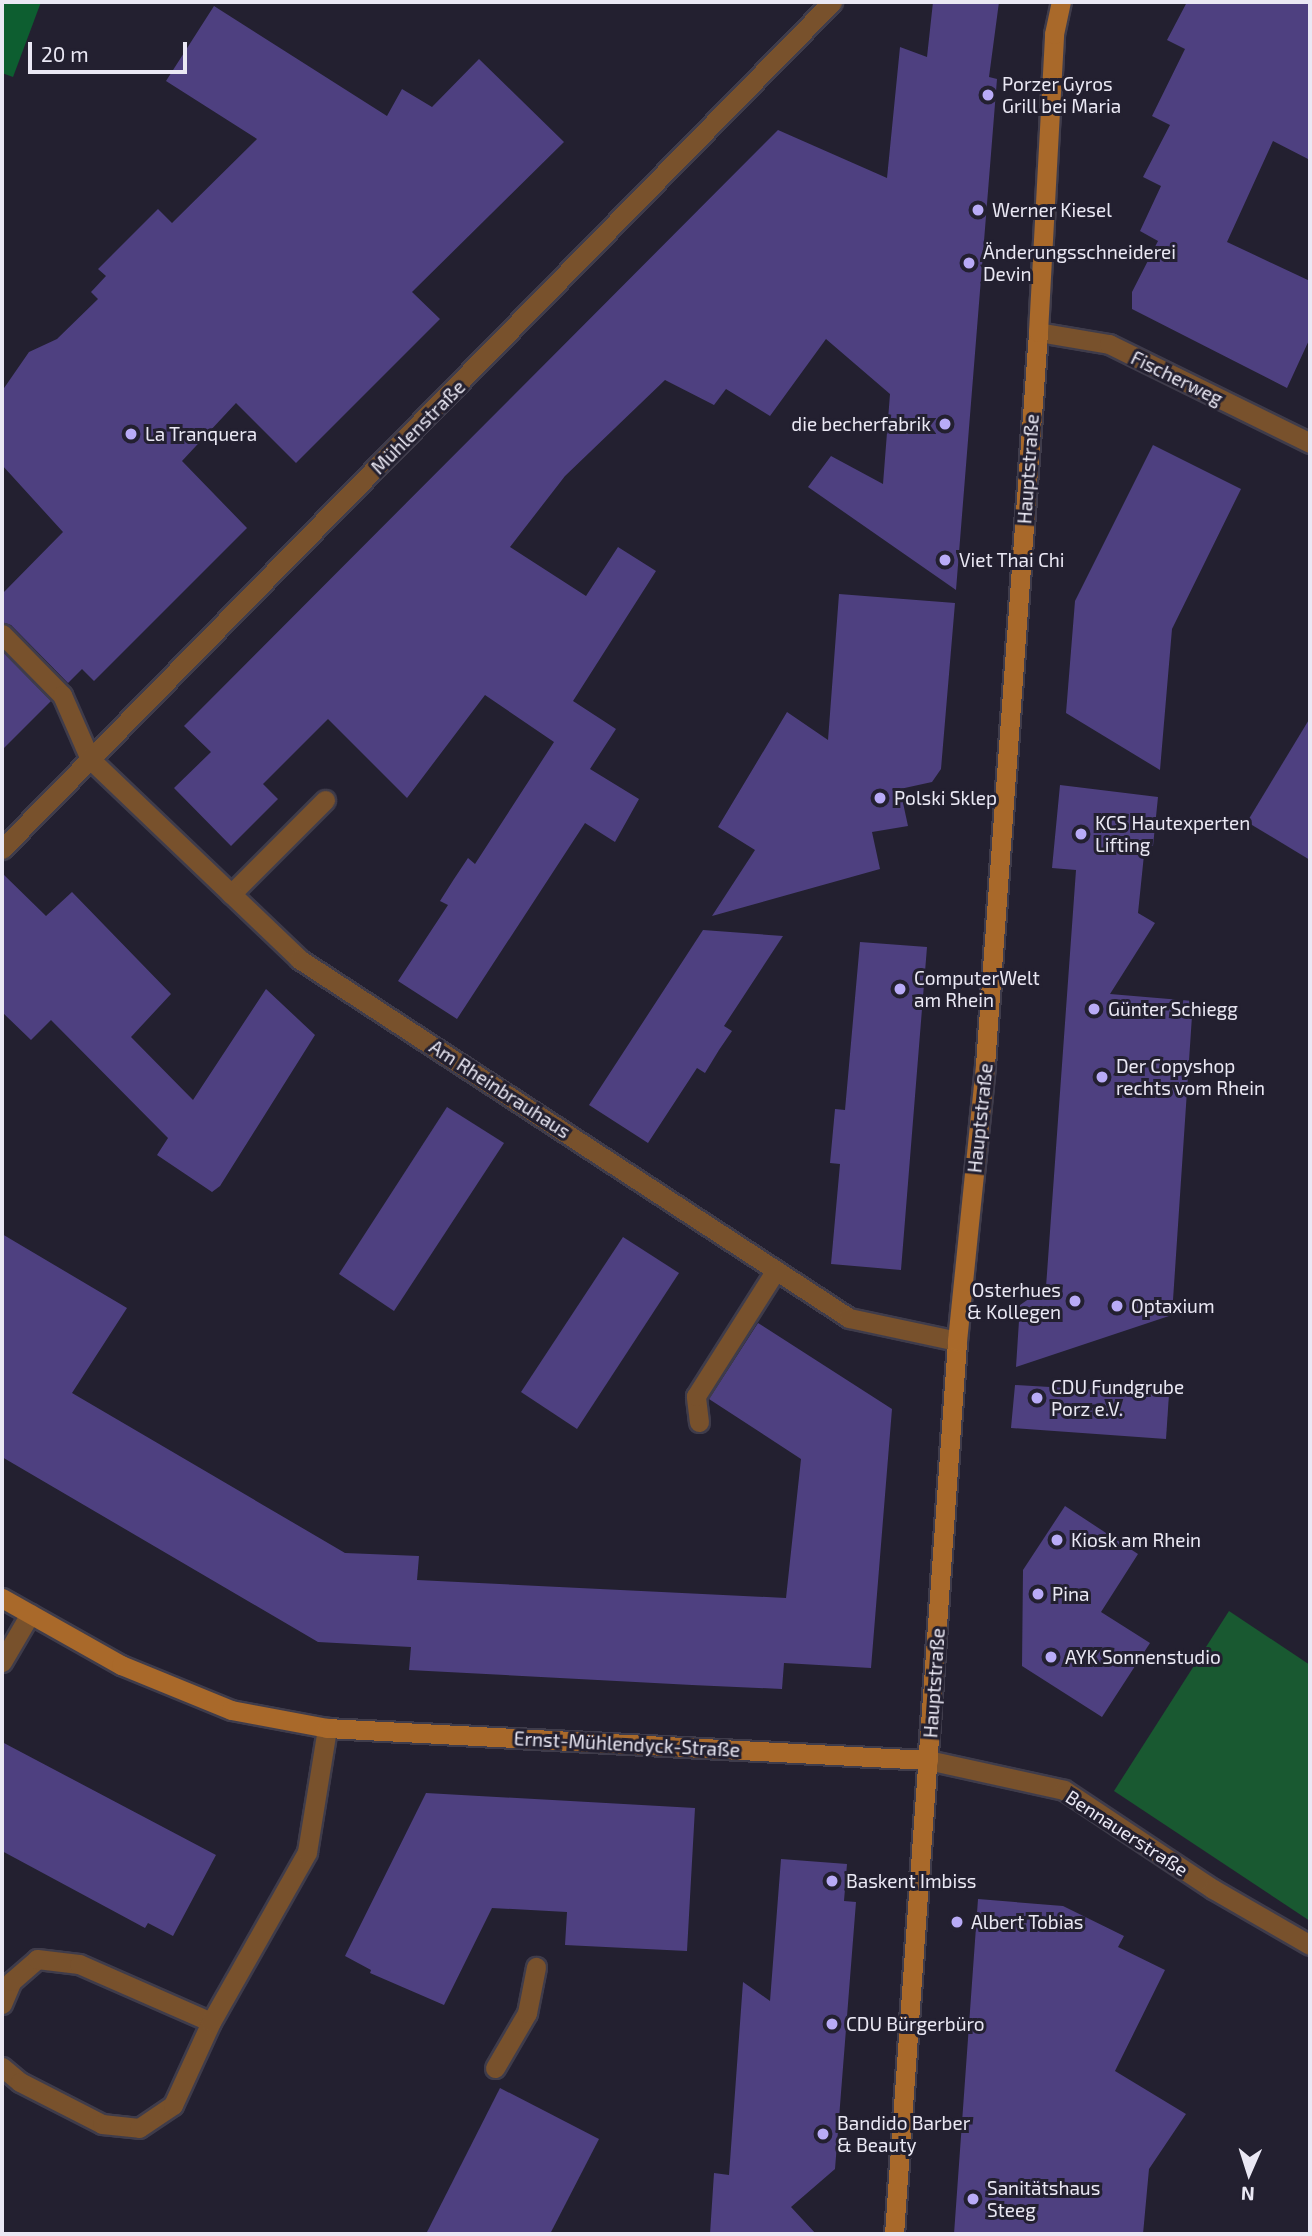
<!DOCTYPE html>
<meta charset="utf-8">
<style>
body{margin:0}
#map{position:relative;width:1312px;height:2236px;overflow:hidden;background:#232030;font-family:"Exo 2",sans-serif}
div>[style]{position:absolute}
.green>*{inset:0;background:#195931}
.forest>*{inset:0;background:#0d5e30}
.building>*{inset:0;background:#4e4080}
.roads{filter:drop-shadow(2px 0 #3f3c4b) drop-shadow(-2px 0 #3f3c4b) drop-shadow(0 2px #3f3c4b) drop-shadow(0 -2px #3f3c4b)}
.service>*{height:19px;margin:-9.5px;padding:0 9.5px;transform-origin:9.5px;border-radius:9.5px;background:#78512c}
.minor>*{height:19px;margin:-9.5px;padding:0 9.5px;transform-origin:9.5px;border-radius:9.5px;background:#78512c}
.secondary>*{height:19px;margin:-9.5px;padding:0 9.5px;transform-origin:9.5px;border-radius:9.5px;background:#a9692a}
.dots>*{width:19px;height:19px;translate:-50% -50%;box-sizing:border-box;border:4px solid #232030;border-radius:50%}
span{translate:-50% -50%;white-space:nowrap;text-align:center;line-height:1.15;-webkit-text-stroke:6px #232030;paint-order:stroke}
.poi-label{font-size:19px;color:#eae8f4}
.left{translate:0 -50%;text-align:left}
.right{translate:-100% -50%;text-align:right}
.street-label{font-size:19px;color:#eae8f4}
.frame{position:absolute;inset:0;border:4px solid #eae8f4;pointer-events:none}
.north{position:absolute;left:1214px;top:2138px;width:70px;height:70px;-webkit-text-stroke:5px #232030;paint-order:stroke;rotate:183deg;font-size:19px;font-weight:700;line-height:28px;text-align:center;color:#eae8f4}
.north::after{content:'';display:block;margin:auto;width:24px;height:32px;background:#eae8f4;clip-path:polygon(50% 0,100% 100%,50% 72%,0 100%)}
.scale{position:absolute;left:28px;top:42px;width:159px;height:32px;box-sizing:border-box;border:4px solid #eae8f4;border-top:0;padding-left:9px;font-size:21px;line-height:24px;white-space:nowrap;color:#eae8f4;-webkit-text-stroke:5px #232030;paint-order:stroke}
</style>
<div id="map">
<div class="green">
<i style="clip-path:polygon(1229px 1611px,1310px 1665px,1310px 1921px,1114px 1791px)"></i>
</div>
<div class="forest">
<i style="clip-path:polygon(2px 2px,41px 2px,13px 77px,2px 73px)"></i>
</div>
<div class="building">
<i style="clip-path:polygon(933px 2px,999px 2px,989px 77px,997px 79px,956px 590px,808px 487px,831px 456px,883px 484px,890px 394px,826px 339px,770px 416px,726px 389px,714px 405px,665px 380px,565px 476px,510px 547px,586px 596px,618px 547px,656px 571px,573px 701px,616px 729px,590px 769px,639px 799px,615px 842px,585px 823px,457px 1019px,398px 981px,448px 905px,440px 901px,454px 879px,468px 858px,475px 864px,554px 742px,485px 695px,407px 798px,328px 719px,263px 784px,278px 799px,231px 846px,174px 788px,211px 752px,184px 726px,778px 130px,887px 178px,900px 47px,927px 57px)"></i>
<i style="clip-path:polygon(1187px 2px,1310px 2px,1310px 160px,1273px 141px,1227px 242px,1310px 281px,1310px 338px,1287px 388px,1132px 309px,1132px 292px,1158px 241px,1140px 231px,1161px 186px,1143px 177px,1170px 125px,1152px 116px,1185px 49px,1167px 40px)"></i>
<i style="clip-path:polygon(214px 6px,387px 116px,402px 89px,432px 107px,479px 59px,564px 142px,412px 292px,440px 319px,296px 463px,236px 403px,182px 461px,247px 528px,94px 681px,82px 669px,68px 683px,11px 625px,2px 622px,2px 594px,63px 532px,2px 465px,2px 391px,29px 352px,57px 339px,98px 299px,91px 292px,106px 276px,98px 269px,158px 209px,172px 223px,257px 139px,166px 81px)"></i>
<i style="clip-path:polygon(1153px 445px,1241px 489px,1172px 629px,1160px 770px,1066px 713px,1075px 601px)"></i>
<i style="clip-path:polygon(839px 594px,955px 603px,941px 769px,932px 782px,900px 789px,908px 826px,872px 832px,880px 869px,712px 916px,755px 850px,718px 827px,787px 712px,828px 740px)"></i>
<i style="clip-path:polygon(2px 651px,51px 701px,2px 750px)"></i>
<i style="clip-path:polygon(1310px 718px,1310px 860px,1247px 822px)"></i>
<i style="clip-path:polygon(1060px 785px,1158px 797px,1153px 846px,1145px 845px,1138px 913px,1155px 923px,1110px 994px,1193px 1001px,1172px 1315px,1016px 1367px,1020px 1305px,1046px 1287px,1076px 870px,1052px 868px)"></i>
<i style="clip-path:polygon(2px 873px,46px 916px,72px 892px,171px 994px,131px 1037px,193px 1100px,266px 989px,315px 1035px,220px 1186px,212px 1192px,157px 1155px,168px 1138px,51px 1020px,31px 1040px,2px 1012px)"></i>
<i style="clip-path:polygon(703px 930px,783px 936px,724px 1026px,732px 1031px,719px 1050px,705px 1073px,697px 1068px,648px 1143px,589px 1105px)"></i>
<i style="clip-path:polygon(860px 942px,927px 947px,901px 1270px,831px 1264px,840px 1164px,830px 1163px,835px 1109px,845px 1110px)"></i>
<i style="clip-path:polygon(447px 1107px,504px 1143px,394px 1311px,339px 1274px)"></i>
<i style="clip-path:polygon(2px 1234px,127px 1308px,72px 1393px,345px 1553px,419px 1556px,417px 1580px,786px 1598px,801px 1459px,709px 1399px,758px 1323px,892px 1409px,871px 1668px,784px 1663px,782px 1689px,692px 1685px,409px 1670px,411px 1647px,318px 1642px,2px 1457px)"></i>
<i style="clip-path:polygon(623px 1237px,679px 1273px,577px 1429px,521px 1392px)"></i>
<i style="clip-path:polygon(1015px 1385px,1169px 1394px,1166px 1439px,1011px 1428px)"></i>
<i style="clip-path:polygon(1065px 1506px,1138px 1554px,1101px 1612px,1150px 1643px,1102px 1717px,1022px 1666px,1023px 1570px)"></i>
<i style="clip-path:polygon(2px 1742px,216px 1855px,173px 1936px,148px 1923px,145px 1928px,2px 1851px)"></i>
<i style="clip-path:polygon(426px 1793px,695px 1808px,687px 1951px,565px 1945px,567px 1912px,492px 1908px,444px 2005px,370px 1973px,371px 1970px,345px 1956px)"></i>
<i style="clip-path:polygon(781px 1859px,847px 1864px,844px 1901px,856px 1902px,835px 2169px,791px 2207px,816px 2234px,710px 2234px,714px 2173px,729px 2175px,743px 1982px,770px 2001px)"></i>
<i style="clip-path:polygon(978px 1899px,1063px 1906px,1124px 1936px,1118px 1947px,1165px 1970px,1115px 2071px,1186px 2114px,1149px 2169px,1143px 2234px,954px 2234px)"></i>
<i style="clip-path:polygon(500px 2088px,599px 2139px,550px 2234px,426px 2234px)"></i>
</div>
<div class="roads">
<div class="service">
<i style="left:231px;top:894px;width:133px;rotate:-45deg"></i>
<i style="left:699px;top:1422px;width:26px;rotate:-97deg"></i>
<i style="left:696px;top:1396px;width:149px;rotate:-57.6deg"></i>
<i style="left:2px;top:1662px;width:56px;rotate:-59.7deg"></i>
<i style="left:495px;top:2068px;width:64px;rotate:-59.8deg"></i>
<i style="left:527px;top:2013px;width:47px;rotate:-78.9deg"></i>
</div>
<div class="minor">
<i style="left:1038px;top:332px;width:72px;rotate:9.6deg"></i>
<i style="left:1109px;top:344px;width:224px;rotate:26.2deg"></i>
<i style="left:2px;top:634px;width:86px;rotate:45.5deg"></i>
<i style="left:62px;top:695px;width:70px;rotate:66.4deg"></i>
<i style="left:90px;top:759px;width:289px;rotate:43.7deg"></i>
<i style="left:299px;top:959px;width:657px;rotate:33.13deg"></i>
<i style="left:849px;top:1318px;width:110px;rotate:12deg"></i>
<i style="left:2px;top:849px;width:1186px;rotate:-45.58deg"></i>
<i style="left:928px;top:1760px;width:139px;rotate:12.4deg"></i>
<i style="left:1064px;top:1790px;width:179px;rotate:33.6deg"></i>
<i style="left:1213px;top:1889px;width:112px;rotate:30deg"></i>
<i style="left:2px;top:2004px;width:25px;rotate:-67deg"></i>
<i style="left:12px;top:1981px;width:33px;rotate:-41deg"></i>
<i style="left:37px;top:1959px;width:42px;rotate:6.8deg"></i>
<i style="left:79px;top:1964px;width:144px;rotate:23.7deg"></i>
<i style="left:2px;top:2067px;width:23px;rotate:40deg"></i>
<i style="left:20px;top:2082px;width:92px;rotate:27.1deg"></i>
<i style="left:102px;top:2124px;width:37px;rotate:6deg"></i>
<i style="left:139px;top:2128px;width:41px;rotate:-34.1deg"></i>
<i style="left:173px;top:2105px;width:91px;rotate:-65.4deg"></i>
<i style="left:211px;top:2022px;width:195px;rotate:-60.5deg"></i>
<i style="left:307px;top:1852px;width:126px;rotate:-80.8deg"></i>
</div>
<div class="secondary">
<i style="left:2px;top:1598px;width:137px;rotate:29.4deg"></i>
<i style="left:121px;top:1665px;width:119px;rotate:22.2deg"></i>
<i style="left:231px;top:1710px;width:98px;rotate:10.6deg"></i>
<i style="left:327px;top:1728px;width:602px;rotate:3.05deg"></i>
<i style="left:894px;top:2234px;width:895px;rotate:-85.96deg"></i>
<i style="left:957px;top:1341px;width:277px;rotate:-84.2deg"></i>
<i style="left:985px;top:1065px;width:735px;rotate:-85.86deg"></i>
<i style="left:1038px;top:332px;width:298px;rotate:-86.9deg"></i>
<i style="left:1054px;top:34px;width:33px;rotate:-78deg"></i>
</div>
</div>
<div class="dots">
<i style="left:988px;top:95px;background:#b9abf7"></i>
<i style="left:978px;top:210px;background:#b9abf7"></i>
<i style="left:969px;top:263px;background:#b9abf7"></i>
<i style="left:945px;top:424px;background:#b9abf7"></i>
<i style="left:131px;top:434px;background:#b9abf7"></i>
<i style="left:945px;top:560px;background:#b9abf7"></i>
<i style="left:880px;top:798px;background:#b9abf7"></i>
<i style="left:1081px;top:834px;background:#b9abf7"></i>
<i style="left:900px;top:989px;background:#b9abf7"></i>
<i style="left:1094px;top:1009px;background:#b9abf7"></i>
<i style="left:1102px;top:1077px;background:#b9abf7"></i>
<i style="left:1075px;top:1301px;background:#b9abf7"></i>
<i style="left:1117px;top:1306px;background:#b9abf7"></i>
<i style="left:1037px;top:1398px;background:#b9abf7"></i>
<i style="left:1057px;top:1540px;background:#b9abf7"></i>
<i style="left:1038px;top:1594px;background:#b9abf7"></i>
<i style="left:1051px;top:1657px;background:#b9abf7"></i>
<i style="left:832px;top:1881px;background:#b9abf7"></i>
<i style="left:957px;top:1922px;background:#b9abf7"></i>
<i style="left:832px;top:2024px;background:#b9abf7"></i>
<i style="left:823px;top:2134px;background:#b9abf7"></i>
<i style="left:973px;top:2199px;background:#b9abf7"></i>
</div>
<div class="poi-label">
<span class="left" style="left:1002px;top:95px">Porzer Gyros<br>Grill bei Maria</span>
<span class="left" style="left:992px;top:210px">Werner Kiesel</span>
<span class="left" style="left:983px;top:263px">Änderungsschneiderei<br>Devin</span>
<span class="right" style="left:931px;top:424px">die becherfabrik</span>
<span class="left" style="left:145px;top:434px">La Tranquera</span>
<span class="left" style="left:959px;top:560px">Viet Thai Chi</span>
<span class="left" style="left:894px;top:798px">Polski Sklep</span>
<span class="left" style="left:1095px;top:834px">KCS Hautexperten<br>Lifting</span>
<span class="left" style="left:914px;top:989px">ComputerWelt<br>am Rhein</span>
<span class="left" style="left:1108px;top:1009px">Günter Schiegg</span>
<span class="left" style="left:1116px;top:1077px">Der Copyshop<br>rechts vom Rhein</span>
<span class="right" style="left:1061px;top:1301px">Osterhues<br>&amp; Kollegen</span>
<span class="left" style="left:1131px;top:1306px">Optaxium</span>
<span class="left" style="left:1051px;top:1398px">CDU Fundgrube<br>Porz e.V.</span>
<span class="left" style="left:1071px;top:1540px">Kiosk am Rhein</span>
<span class="left" style="left:1052px;top:1594px">Pina</span>
<span class="left" style="left:1065px;top:1657px">AYK Sonnenstudio</span>
<span class="left" style="left:846px;top:1881px">Baskent Imbiss</span>
<span class="left" style="left:971px;top:1922px">Albert Tobias</span>
<span class="left" style="left:846px;top:2024px">CDU Bürgerbüro</span>
<span class="left" style="left:837px;top:2134px">Bandido Barber<br>&amp; Beauty</span>
<span class="left" style="left:987px;top:2199px">Sanitätshaus<br>Steeg</span>
</div>
<div class="street-label">
<span style="left:1177px;top:378px;rotate:26deg">Fischerweg</span>
<span style="left:418px;top:427px;rotate:-45deg">Mühlenstraße</span>
<span style="left:1028px;top:469px;rotate:-86deg">Hauptstraße</span>
<span style="left:500px;top:1089px;rotate:33deg">Am Rheinbrauhaus</span>
<span style="left:980px;top:1118px;rotate:-84deg">Hauptstraße</span>
<span style="left:934px;top:1683px;rotate:-86deg">Hauptstraße</span>
<span style="left:627px;top:1744px;rotate:3deg">Ernst-Mühlendyck-Straße</span>
<span style="left:1127px;top:1833px;rotate:33deg">Bennauerstraße</span>
</div>
<div class="frame"></div>
<div class="north">N</div>
<div class="scale">20 m</div>
</div>
